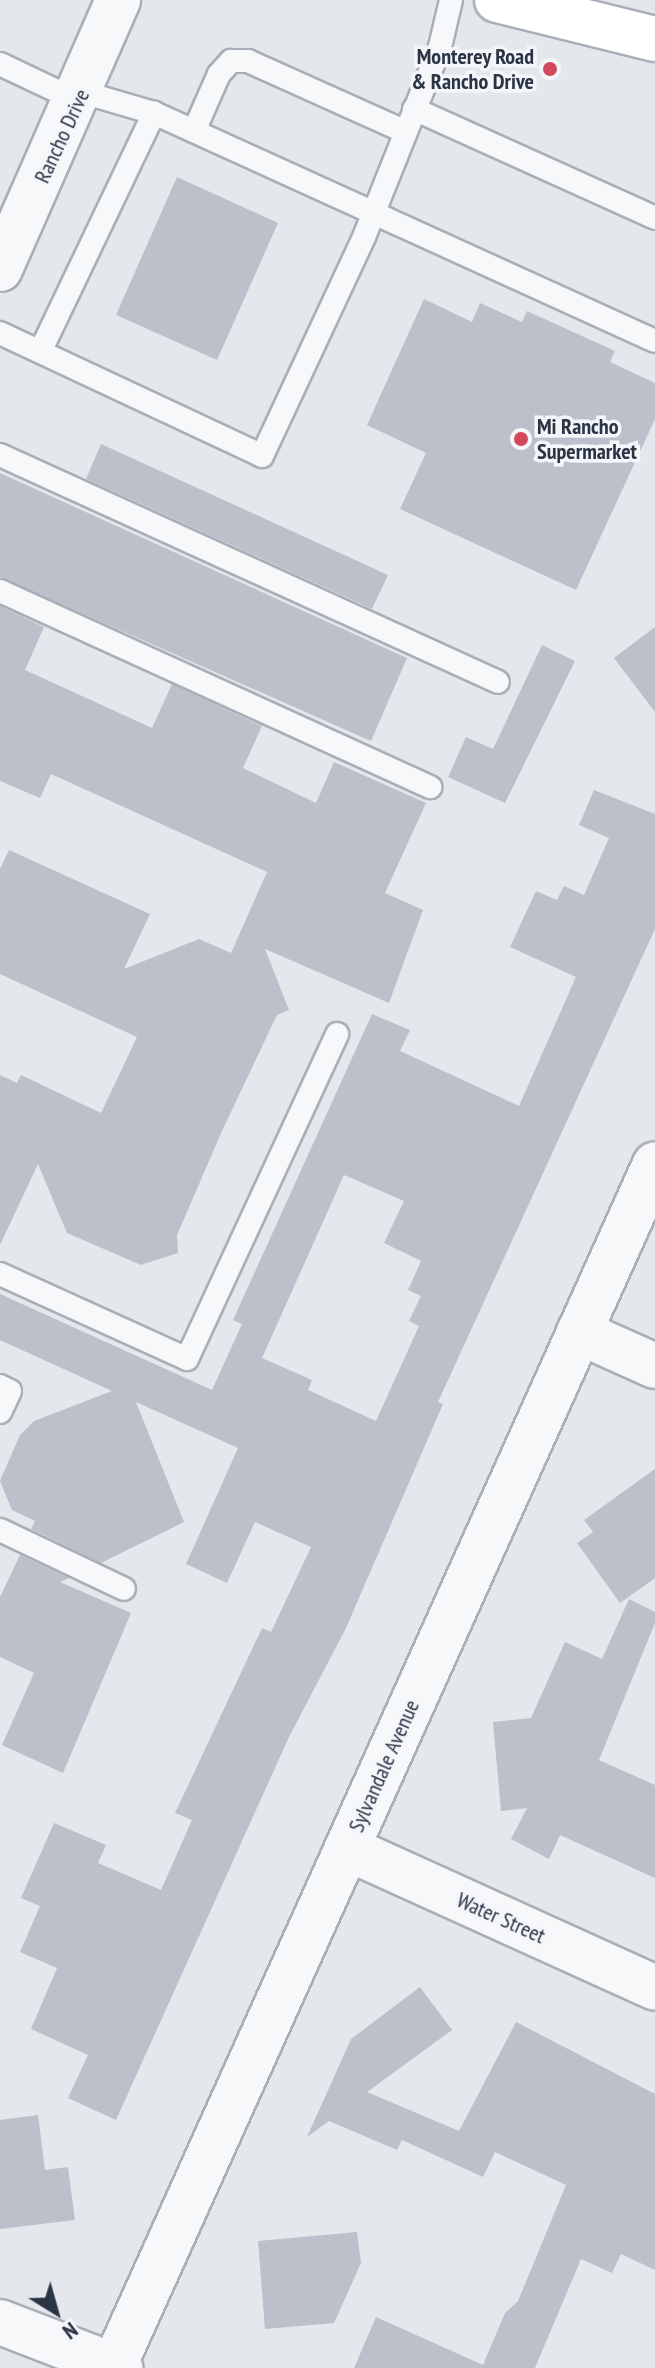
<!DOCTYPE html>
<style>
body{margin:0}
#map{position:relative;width:655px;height:2368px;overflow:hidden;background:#e4e7ec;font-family:"PT Sans Narrow",sans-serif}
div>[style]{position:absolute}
.building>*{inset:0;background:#bbc0ca}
.roads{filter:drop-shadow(2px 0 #a9aeb7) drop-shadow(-2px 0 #a9aeb7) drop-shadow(0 2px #a9aeb7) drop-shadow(0 -2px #a9aeb7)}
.lane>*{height:22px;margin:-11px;padding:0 11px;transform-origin:11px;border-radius:11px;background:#f7f8fa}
.street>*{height:44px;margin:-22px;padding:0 22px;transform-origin:22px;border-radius:22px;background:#f7f8fa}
.primary>*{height:44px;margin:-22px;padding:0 22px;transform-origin:22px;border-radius:22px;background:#fff}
.dots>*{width:22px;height:22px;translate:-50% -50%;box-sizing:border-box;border:4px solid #f4f6f9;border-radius:50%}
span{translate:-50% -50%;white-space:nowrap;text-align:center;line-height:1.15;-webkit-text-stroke:7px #f4f6f9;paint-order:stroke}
.poi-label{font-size:22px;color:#2b3445;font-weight:700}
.right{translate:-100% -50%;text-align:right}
.left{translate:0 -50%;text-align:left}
.street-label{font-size:22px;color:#2b3445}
.north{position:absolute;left:16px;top:2272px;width:80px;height:80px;-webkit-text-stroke:6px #f4f6f9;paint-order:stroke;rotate:143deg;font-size:22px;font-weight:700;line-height:32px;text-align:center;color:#2b3445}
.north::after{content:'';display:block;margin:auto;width:28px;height:36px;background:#2b3445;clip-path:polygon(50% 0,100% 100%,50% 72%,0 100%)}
</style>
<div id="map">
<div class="building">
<i style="clip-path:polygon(177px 177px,278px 223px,217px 360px,116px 315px)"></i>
<i style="clip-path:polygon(424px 299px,472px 322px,480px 303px,522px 322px,527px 311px,615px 351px,610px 362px,655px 383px,655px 419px,576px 590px,400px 509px,426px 453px,367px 425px)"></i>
<i style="clip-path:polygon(101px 444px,388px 575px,372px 609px,86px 479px)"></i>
<i style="clip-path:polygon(0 473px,407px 658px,371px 741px,0 577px)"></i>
<i style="clip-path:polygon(0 606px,44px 627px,25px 670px,152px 728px,172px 684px,262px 726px,243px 768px,316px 803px,334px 762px,426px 803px,385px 893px,423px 910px,389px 1003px,265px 949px,289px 1010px,277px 1015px,222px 1131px,177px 1235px,178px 1253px,141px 1265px,67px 1233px,38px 1164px,0 1245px,0 1075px,17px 1083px,21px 1075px,101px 1113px,137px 1037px,0 974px,0 869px,9px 850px,150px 914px,124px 969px,199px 939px,231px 953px,267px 872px,51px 774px,40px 798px,0 781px)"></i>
<i style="clip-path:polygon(655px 627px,655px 712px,614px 658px)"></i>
<i style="clip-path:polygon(542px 645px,575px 661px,505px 803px,448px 777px,466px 737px,493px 749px)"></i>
<i style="clip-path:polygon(evenodd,594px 790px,655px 814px,655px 929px,438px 1402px,443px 1404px,346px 1628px,289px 1737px,116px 2120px,68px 2098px,88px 2055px,31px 2029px,57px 1968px,20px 1952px,40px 1906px,21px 1898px,54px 1823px,106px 1845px,98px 1863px,161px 1890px,192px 1820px,175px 1813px,262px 1628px,271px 1632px,311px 1547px,255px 1522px,227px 1583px,186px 1564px,238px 1448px,136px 1402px,184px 1522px,101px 1563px,31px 1529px,35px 1521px,12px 1510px,0 1481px,20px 1435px,34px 1421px,112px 1391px,0 1340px,0 1294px,212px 1390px,242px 1324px,233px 1320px,372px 1014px,410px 1030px,400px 1051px,519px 1106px,576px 977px,510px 947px,536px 891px,557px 900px,564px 886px,584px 895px,609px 838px,579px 825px,594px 790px,344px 1175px,404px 1201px,384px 1243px,421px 1261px,408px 1290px,421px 1296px,409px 1321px,419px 1326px,376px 1421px,308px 1390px,312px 1380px,262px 1358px,344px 1175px)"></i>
<i style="clip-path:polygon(655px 1469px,655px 1578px,620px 1603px,577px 1543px,593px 1532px,584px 1520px)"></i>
<i style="clip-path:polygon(20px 1555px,69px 1578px,60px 1582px,131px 1613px,63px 1773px,2px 1745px,34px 1673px,0 1657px,0 1597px)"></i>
<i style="clip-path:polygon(629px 1599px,655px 1612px,655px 1623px,599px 1760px,655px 1785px,655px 1878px,560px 1835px,549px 1859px,511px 1839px,527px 1808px,501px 1811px,493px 1722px,531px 1718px,565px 1642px,602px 1659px)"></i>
<i style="clip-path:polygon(420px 1987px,452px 2030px,367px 2092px,459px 2131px,516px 2022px,655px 2094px,655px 2270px,621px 2254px,612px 2273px,581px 2259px,535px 2368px,354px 2368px,376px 2317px,483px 2365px,505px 2313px,518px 2301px,566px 2185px,495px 2152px,483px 2177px,402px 2140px,397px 2150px,329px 2121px,307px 2137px,351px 2039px)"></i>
<i style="clip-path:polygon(38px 2115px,45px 2170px,68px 2167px,75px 2220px,0 2229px,0 2120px)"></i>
<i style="clip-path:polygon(357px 2232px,361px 2263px,334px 2323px,265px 2329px,258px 2241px)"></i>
</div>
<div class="roads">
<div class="lane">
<i style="left:0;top:64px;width:86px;rotate:25.4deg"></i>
<i style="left:82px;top:92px;width:75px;rotate:16.3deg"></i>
<i style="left:154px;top:113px;width:550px;rotate:24.47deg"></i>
<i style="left:414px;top:109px;width:265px;rotate:24.3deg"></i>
<i style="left:194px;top:131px;width:62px;rotate:-66.3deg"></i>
<i style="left:219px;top:74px;width:18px;rotate:-47deg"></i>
<i style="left:231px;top:61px;width:17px"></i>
<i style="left:248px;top:61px;width:171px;rotate:24.2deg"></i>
<i style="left:0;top:333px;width:289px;rotate:25.1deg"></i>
<i style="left:262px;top:456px;width:242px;rotate:-65deg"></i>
<i style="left:364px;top:237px;width:205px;rotate:-68.2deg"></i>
<i style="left:440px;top:47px;width:48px;rotate:-76.8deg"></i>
<i style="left:41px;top:350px;width:263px;rotate:-64.5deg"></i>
<i style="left:0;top:455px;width:547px;rotate:24.5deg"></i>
<i style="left:0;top:591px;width:473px;rotate:24.5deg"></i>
<i style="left:0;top:1274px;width:205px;rotate:24.4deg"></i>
<i style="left:187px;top:1359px;width:358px;rotate:-65.2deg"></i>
<i style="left:0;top:1386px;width:11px;rotate:27deg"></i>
<i style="left:10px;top:1391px;width:23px;rotate:115deg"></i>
<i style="left:0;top:1530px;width:137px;rotate:25.4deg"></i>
</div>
<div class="street">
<i style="left:0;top:269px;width:294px;rotate:-66.3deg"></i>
<i style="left:579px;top:1332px;width:83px;rotate:24.1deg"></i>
<i style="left:347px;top:1848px;width:338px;rotate:24.4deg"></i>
<i style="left:0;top:2322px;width:129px;rotate:21deg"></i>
<i style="left:113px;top:2368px;width:1320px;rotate:-65.76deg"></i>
</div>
<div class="primary">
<i style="left:497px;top:0;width:163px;rotate:13.9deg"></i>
</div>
</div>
<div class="dots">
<i style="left:550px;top:69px;background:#d1495b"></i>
<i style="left:521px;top:439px;background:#d1495b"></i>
</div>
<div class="poi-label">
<span class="right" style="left:534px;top:69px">Monterey Road<br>&amp; Rancho Drive</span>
<span class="left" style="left:537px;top:439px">Mi Rancho<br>Supermarket</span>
</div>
<div class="street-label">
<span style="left:62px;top:136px;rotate:-65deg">Rancho Drive</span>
<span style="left:384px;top:1766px;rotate:-66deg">Sylvandale Avenue</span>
<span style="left:501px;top:1918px;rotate:24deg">Water Street</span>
</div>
<div class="north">N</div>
</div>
